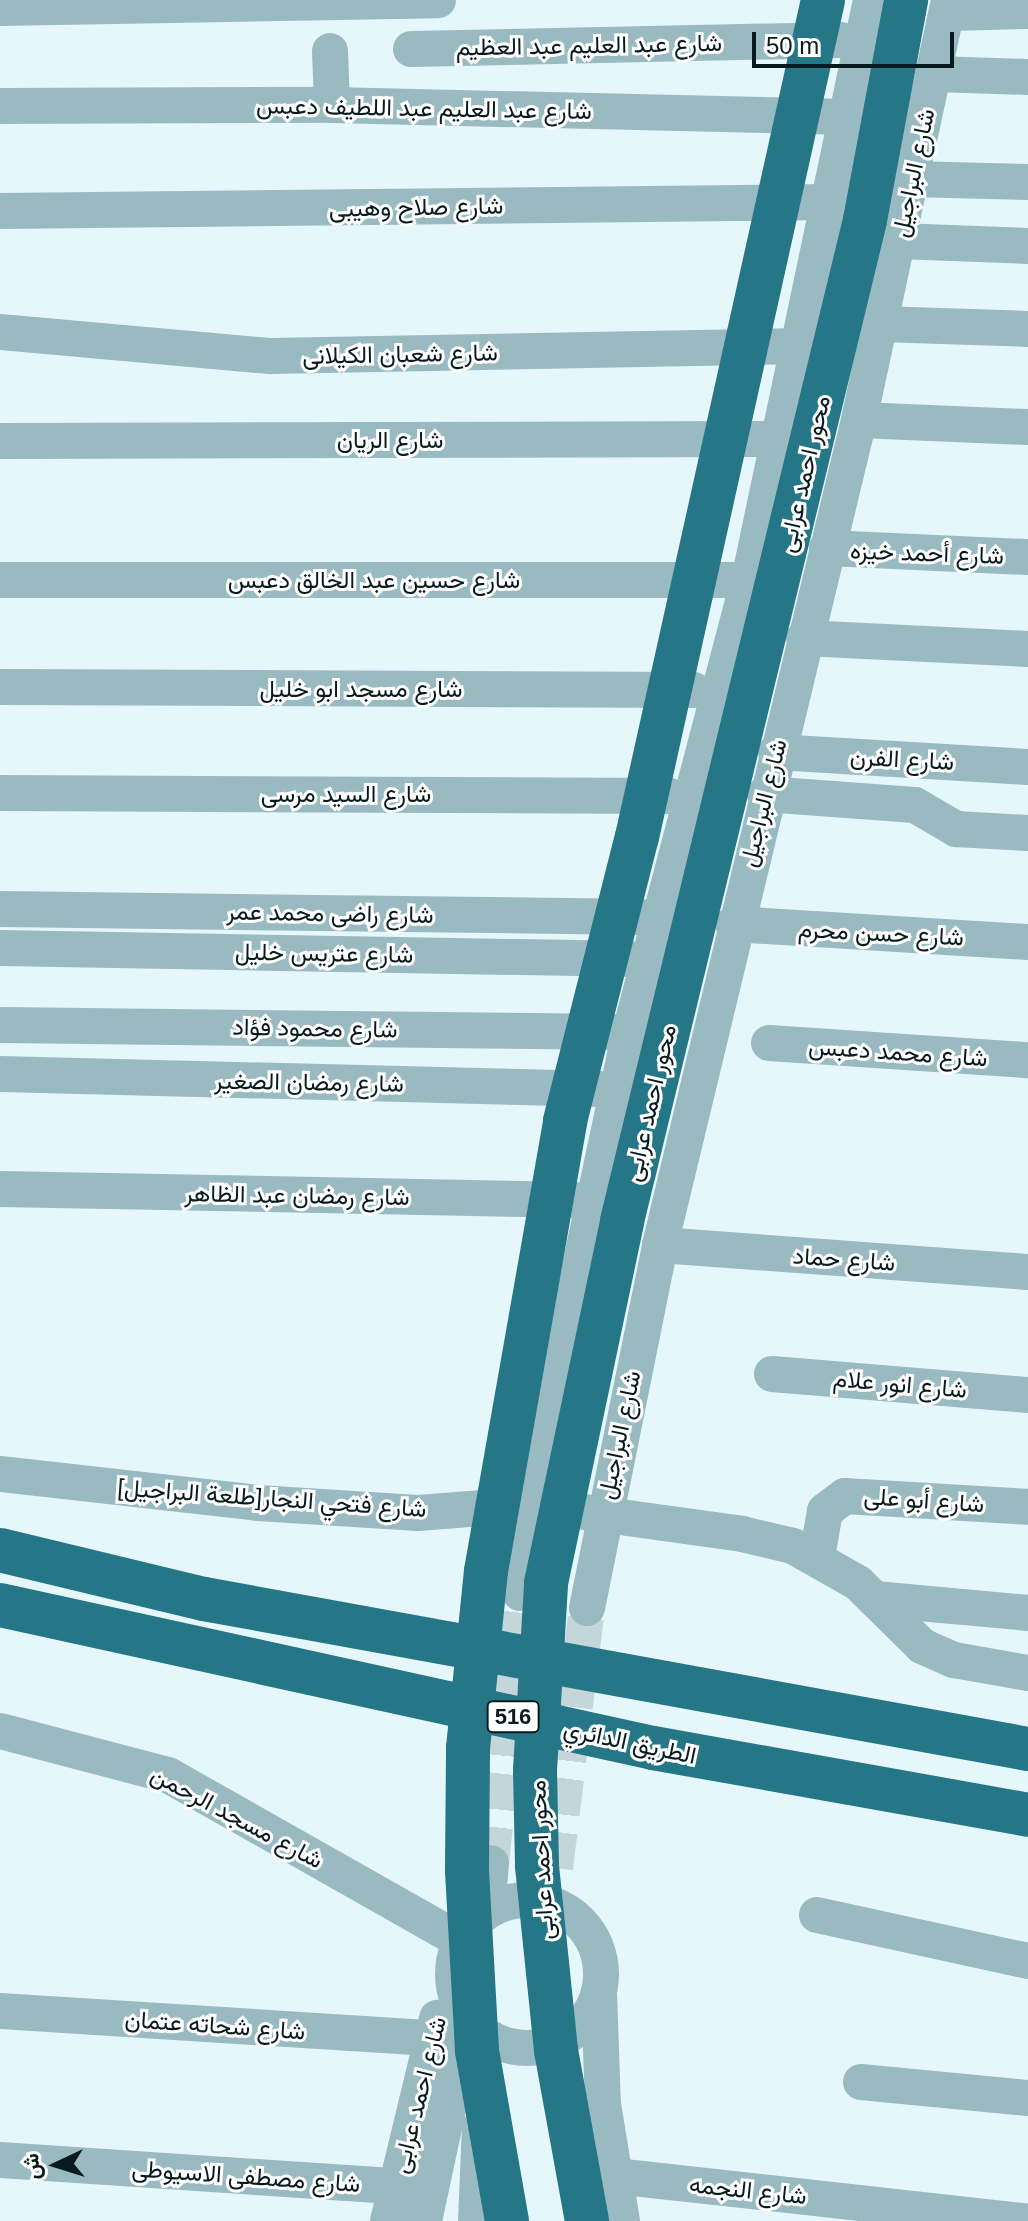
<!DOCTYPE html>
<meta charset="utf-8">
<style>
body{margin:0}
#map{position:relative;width:1028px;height:2221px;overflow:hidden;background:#e6f7fc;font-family:Helvetica,Vazirmatn,sans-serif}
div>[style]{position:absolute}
.minor-tunnel>*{height:36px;margin-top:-18px;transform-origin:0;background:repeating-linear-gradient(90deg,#c5d6db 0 36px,transparent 0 54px)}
.minor>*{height:36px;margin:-18px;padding:0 18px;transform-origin:18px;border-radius:18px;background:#9abac2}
.minor>.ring{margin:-18px;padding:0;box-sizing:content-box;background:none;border:36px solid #9abac2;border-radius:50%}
.highway>*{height:44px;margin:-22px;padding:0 22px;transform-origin:22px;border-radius:22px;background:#257687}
.highway-bridge>*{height:44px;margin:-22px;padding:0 22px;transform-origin:22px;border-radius:22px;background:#257687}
span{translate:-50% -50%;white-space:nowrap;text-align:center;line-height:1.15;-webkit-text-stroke:6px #fff;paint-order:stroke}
.shield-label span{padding:2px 6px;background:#fff;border:2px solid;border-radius:6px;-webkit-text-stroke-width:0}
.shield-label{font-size:22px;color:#081a1e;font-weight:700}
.street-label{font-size:24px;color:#081a1e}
.north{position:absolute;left:16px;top:2125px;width:80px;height:80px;-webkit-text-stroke:6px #fff;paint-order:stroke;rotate:266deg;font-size:22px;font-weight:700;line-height:32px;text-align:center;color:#081a1e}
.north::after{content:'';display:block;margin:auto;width:28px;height:36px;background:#081a1e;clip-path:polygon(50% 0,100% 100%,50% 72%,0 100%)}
.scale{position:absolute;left:752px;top:32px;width:202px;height:36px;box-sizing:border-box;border:4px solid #081a1e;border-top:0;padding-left:10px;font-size:24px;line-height:28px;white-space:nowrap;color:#081a1e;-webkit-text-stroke:6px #fff;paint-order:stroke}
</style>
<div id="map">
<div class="minor-tunnel">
<i style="left:491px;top:1863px;width:272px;rotate:-83.9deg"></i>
<i style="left:555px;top:1868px;width:262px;rotate:-83deg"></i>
</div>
<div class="minor">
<i style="left:0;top:8px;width:438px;rotate:-1deg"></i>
<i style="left:947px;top:13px;width:81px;rotate:-1.4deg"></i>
<i style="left:411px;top:49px;width:430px;rotate:-1.2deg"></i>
<i style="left:330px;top:51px;width:54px;rotate:87.9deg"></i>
<i style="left:934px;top:74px;width:94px;rotate:1.8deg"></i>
<i style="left:0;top:106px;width:332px;rotate:-0.2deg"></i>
<i style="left:332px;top:105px;width:517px;rotate:1.33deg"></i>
<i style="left:911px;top:179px;width:117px;rotate:1.5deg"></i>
<i style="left:0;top:211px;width:832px;rotate:-0.62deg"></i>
<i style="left:898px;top:241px;width:130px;rotate:2.2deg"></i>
<i style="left:880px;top:324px;width:148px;rotate:1.9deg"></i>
<i style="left:0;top:332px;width:272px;rotate:5.1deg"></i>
<i style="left:271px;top:356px;width:530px;rotate:-1.08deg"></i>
<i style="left:859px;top:420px;width:169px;rotate:2.4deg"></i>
<i style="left:0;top:441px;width:780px;rotate:-0.15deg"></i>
<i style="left:827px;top:548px;width:201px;rotate:2.6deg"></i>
<i style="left:0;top:580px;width:749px"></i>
<i style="left:804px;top:638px;width:224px;rotate:2.8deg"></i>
<i style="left:0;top:687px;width:694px;rotate:0.25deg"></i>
<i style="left:776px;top:752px;width:252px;rotate:3.4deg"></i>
<i style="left:0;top:793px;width:670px;rotate:0.26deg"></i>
<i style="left:765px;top:794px;width:150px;rotate:4.2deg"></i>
<i style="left:915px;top:805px;width:48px;rotate:30.3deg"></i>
<i style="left:956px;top:829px;width:72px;rotate:3.2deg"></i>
<i style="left:0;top:909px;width:642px;rotate:0.71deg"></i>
<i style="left:733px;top:924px;width:296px;rotate:3.5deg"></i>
<i style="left:0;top:948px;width:631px;rotate:1deg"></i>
<i style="left:0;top:1025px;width:614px;rotate:0.65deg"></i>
<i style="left:769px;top:1043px;width:260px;rotate:3.8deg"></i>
<i style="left:0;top:1074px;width:601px;rotate:1.43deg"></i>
<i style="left:0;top:1189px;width:576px;rotate:1.09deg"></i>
<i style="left:660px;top:1245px;width:369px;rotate:4.2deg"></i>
<i style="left:772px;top:1374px;width:257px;rotate:4.7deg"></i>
<i style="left:0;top:1474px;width:260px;rotate:6.4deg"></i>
<i style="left:258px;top:1503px;width:160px;rotate:3.6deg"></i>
<i style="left:418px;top:1513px;width:104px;rotate:-4.4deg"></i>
<i style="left:577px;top:1511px;width:167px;rotate:7.9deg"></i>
<i style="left:742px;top:1534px;width:52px;rotate:13.2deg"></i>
<i style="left:793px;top:1546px;width:75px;rotate:29.6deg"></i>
<i style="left:858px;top:1583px;width:90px;rotate:44.5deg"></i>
<i style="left:922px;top:1646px;width:35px;rotate:24deg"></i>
<i style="left:954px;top:1660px;width:75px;rotate:10deg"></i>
<i style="left:817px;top:1557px;width:47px;rotate:-80.1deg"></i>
<i style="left:825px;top:1511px;width:25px;rotate:-37deg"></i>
<i style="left:845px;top:1496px;width:183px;rotate:3.4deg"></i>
<i style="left:520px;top:1593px;width:260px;rotate:-80deg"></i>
<i style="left:565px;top:1337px;width:312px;rotate:-78deg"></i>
<i style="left:630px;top:1032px;width:467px;rotate:-75.3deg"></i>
<i style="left:749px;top:580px;width:593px;rotate:-78.12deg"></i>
<i style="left:875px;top:1599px;width:154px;rotate:5.2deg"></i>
<i style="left:587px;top:1608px;width:370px;rotate:-78.6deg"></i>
<i style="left:660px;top:1245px;width:849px;rotate:-76.44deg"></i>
<i style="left:859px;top:420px;width:430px;rotate:-77.9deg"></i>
<i style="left:0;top:1731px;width:174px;rotate:14.7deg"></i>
<i style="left:168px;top:1775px;width:335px;rotate:29.5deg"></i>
<i class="ring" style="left:453px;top:1900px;width:112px;height:112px"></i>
<i style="left:487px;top:1911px;width:48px;rotate:-85.2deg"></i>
<i style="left:817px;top:1915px;width:216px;rotate:12.3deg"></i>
<i style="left:599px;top:1992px;width:112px;rotate:88deg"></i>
<i style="left:603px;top:2104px;width:119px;rotate:80.8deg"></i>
<i style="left:0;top:2011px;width:432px;rotate:3.6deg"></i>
<i style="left:861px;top:2082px;width:168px;rotate:5.5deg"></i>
<i style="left:0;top:2160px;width:397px;rotate:3.8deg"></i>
<i style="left:615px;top:2176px;width:412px;rotate:6.3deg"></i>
<i style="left:388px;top:2221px;width:209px;rotate:-76.4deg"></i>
<i style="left:424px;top:2221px;width:206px;rotate:-77.9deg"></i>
<i style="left:476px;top:2221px;width:94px;rotate:-87.6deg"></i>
</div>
<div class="highway">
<i style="left:0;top:1550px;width:210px;rotate:13.5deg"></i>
<i style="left:204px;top:1599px;width:838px;rotate:10.32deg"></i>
<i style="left:0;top:1605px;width:668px;rotate:12.35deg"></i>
<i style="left:653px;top:1748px;width:381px;rotate:10.1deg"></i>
</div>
<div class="highway-bridge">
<i style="left:507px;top:2221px;width:174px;rotate:-100deg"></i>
<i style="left:477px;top:2050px;width:181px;rotate:-93.2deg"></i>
<i style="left:467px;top:1869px;width:121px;rotate:-89.5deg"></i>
<i style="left:468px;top:1748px;width:178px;rotate:-84.2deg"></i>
<i style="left:486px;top:1571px;width:457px;rotate:-80deg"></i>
<i style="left:565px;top:1121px;width:293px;rotate:-75.8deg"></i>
<i style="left:637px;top:837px;width:857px;rotate:-77.47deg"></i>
<i style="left:587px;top:2221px;width:174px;rotate:-100.3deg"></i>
<i style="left:556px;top:2050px;width:186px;rotate:-95.9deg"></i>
<i style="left:537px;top:1865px;width:95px;rotate:-91.2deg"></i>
<i style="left:535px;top:1770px;width:187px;rotate:-86.6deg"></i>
<i style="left:546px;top:1583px;width:370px;rotate:-78.1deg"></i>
<i style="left:622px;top:1221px;width:1030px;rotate:-76.35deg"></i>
<i style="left:865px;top:220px;width:224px;rotate:-79.4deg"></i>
</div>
<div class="shield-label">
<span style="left:513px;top:1717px">516</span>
</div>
<div class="street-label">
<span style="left:589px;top:45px;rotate:-1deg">شارع عبد العليم عبد العظيم</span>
<span style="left:424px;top:108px;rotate:1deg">شارع عبد العليم عبد اللطيف دعبس</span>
<span style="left:913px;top:173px;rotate:-78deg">شارع البراجيل</span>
<span style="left:416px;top:207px;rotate:-1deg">شارع صلاح وهيبى</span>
<span style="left:400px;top:354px;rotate:-1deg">شارع شعبان الكيلانى</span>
<span style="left:390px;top:440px">شارع الريان</span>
<span style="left:804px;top:474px;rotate:-77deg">محور احمد عرابى</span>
<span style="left:927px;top:553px;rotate:2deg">شارع أحمد خيزه</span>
<span style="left:374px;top:580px">شارع حسين عبد الخالق دعبس</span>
<span style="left:361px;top:689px">شارع مسجد ابو خليل</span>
<span style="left:902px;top:759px;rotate:3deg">شارع الفرن</span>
<span style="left:346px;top:794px">شارع السيد مرسى</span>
<span style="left:763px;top:803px;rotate:-76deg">شارع البراجيل</span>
<span style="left:330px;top:913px;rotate:1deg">شارع راضى محمد عمر</span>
<span style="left:881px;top:933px;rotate:3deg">شارع حسن محرم</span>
<span style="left:324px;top:953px;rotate:1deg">شارع عتريس خليل</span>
<span style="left:315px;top:1028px;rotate:1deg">شارع محمود فؤاد</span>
<span style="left:898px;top:1052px;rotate:4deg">شارع محمد دعبس</span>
<span style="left:309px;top:1082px;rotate:1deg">شارع رمضان الصغير</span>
<span style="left:650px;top:1103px;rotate:-77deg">محور احمد عرابى</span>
<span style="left:297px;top:1195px;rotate:1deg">شارع رمضان عبد الظاهر</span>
<span style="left:844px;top:1259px;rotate:4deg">شارع حماد</span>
<span style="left:900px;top:1384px;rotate:5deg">شارع انور علام</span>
<span style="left:619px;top:1435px;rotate:-78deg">شارع البراجيل</span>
<span style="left:272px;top:1498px;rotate:4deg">شارع فتحي النجار[طلعة البراجيل]</span>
<span style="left:924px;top:1500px;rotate:4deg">شارع أبو على</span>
<span style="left:630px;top:1742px;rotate:12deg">الطريق الدائري</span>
<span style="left:237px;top:1817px;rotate:28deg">شارع مسجد الرحمن</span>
<span style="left:541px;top:1860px;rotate:-93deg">محور احمد عرابى</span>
<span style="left:215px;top:2025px;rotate:4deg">شارع شحاته عتمان</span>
<span style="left:419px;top:2095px;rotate:-76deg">شارع احمد عرابى</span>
<span style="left:246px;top:2176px;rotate:4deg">شارع مصطفى الاسيوطى</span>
<span style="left:748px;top:2190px;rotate:6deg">شارع النجمه</span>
</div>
<div class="north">ش</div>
<div class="scale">50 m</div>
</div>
